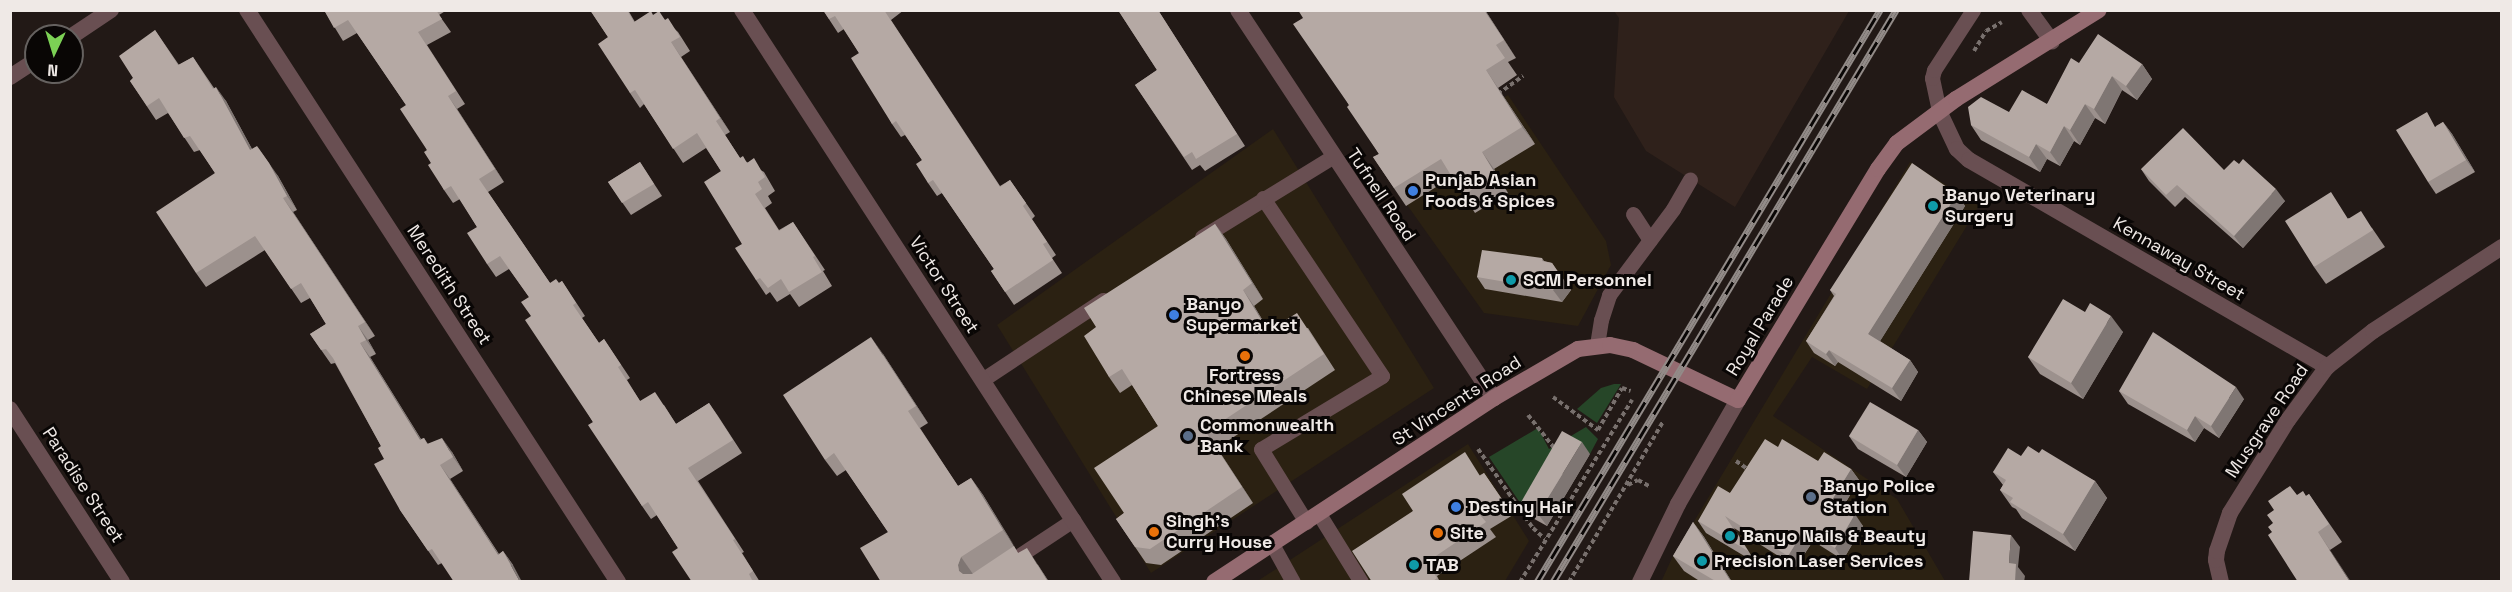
<!DOCTYPE html>
<style>
body{margin:0}
#map{position:relative;width:2512px;height:592px;overflow:hidden;background:#221916;font-family:"Space Grotesk",sans-serif}
div>[style]{position:absolute}
.commercial>*{inset:0;background:#2b2112}
.built>*{inset:0;background:#2f211b}
.green>*{inset:0;background:#264628}
.path>*{height:4px;margin-top:-2px;transform-origin:0;background:repeating-linear-gradient(90deg,#78706d 0 4.5px,transparent 0 7.5px)}
.service>*{height:15px;margin:-7.5px;padding:0 7.5px;transform-origin:7.5px;border-radius:7.5px;background:#694f52}
.minor>*{height:16px;margin:-8px;padding:0 8px;transform-origin:8px;border-radius:8px;background:#694f52}
.tertiary>*{height:16px;margin:-8px;padding:0 8px;transform-origin:8px;border-radius:8px;background:#694f52}
.secondary>*{height:16px;margin:-8px;padding:0 8px;transform-origin:8px;border-radius:8px;background:#956b71}
.rail>*{height:7px;margin-top:-3.5px;transform-origin:0;background:repeating-linear-gradient(90deg,#090605 0 14px,#928b88 0 28px);box-sizing:border-box;border-block:2px solid #928b88}
.wall>*{inset:0;background:#9c918d}
.shaded-wall>*{inset:0;background:#7f7673}
.building>*{inset:0;background:#b5a9a4}
.dots>*{width:16px;height:16px;translate:-50% -50%;box-sizing:border-box;border:3px solid #090605;border-radius:50%}
span{translate:-50% -50%;white-space:nowrap;text-align:center;line-height:1.15;-webkit-text-stroke:6px #090605;paint-order:stroke}
.poi-label{font-size:18px;color:#efe9e6;font-weight:700}
.left{translate:0 -50%;text-align:left}
.street-label{font-size:18px;color:#efe9e6}
.frame{position:absolute;inset:0;border:12px solid #efe9e6;pointer-events:none}
.north{position:absolute;left:24px;top:24px;width:60px;height:60px;box-sizing:border-box;background:#090605;border:2px solid #65615f;border-radius:50%;rotate:184deg;font-size:16px;font-weight:700;line-height:24px;text-align:center;color:#efe9e6}
.north::after{content:'';display:block;margin:auto;width:21px;height:27px;background:#7cd155;clip-path:polygon(50% 0,100% 100%,50% 72%,0 100%)}
</style>
<div id="map">
<div class="commercial">
<i style="clip-path:polygon(1508px 95px,1606px 241px,1611px 265px,1578px 326px,1484px 313px,1385px 174px)"></i>
<i style="clip-path:polygon(1273px 129px,1434px 388px,1151px 573px,997px 325px)"></i>
<i style="clip-path:polygon(1910px 162px,1979px 206px,1867px 389px,1812px 357px,1773px 416px,1897px 499px,1945px 581px,1661px 582px,1672px 558px)"></i>
<i style="clip-path:polygon(1468px 444px,1529px 541px,1505px 581px,1256px 582px)"></i>
</div>
<div class="built">
<i style="clip-path:polygon(1614px 11px,1849px 11px,1735px 207px,1646px 151px,1614px 97px,1619px 18px)"></i>
</div>
<div class="green">
<i style="clip-path:polygon(1614px 384px,1621px 384px,1597px 423px,1577px 409px,1601px 388px)"></i>
<i style="clip-path:polygon(1586px 427px,1598px 439px,1590px 454px,1571px 443px,1529px 516px,1489px 457px,1538px 428px,1549px 449px)"></i>
</div>
<div class="path">
<i style="left:1974px;top:51px;width:23px;rotate:-59deg"></i>
<i style="left:1986px;top:31px;width:18px;rotate:-29deg"></i>
<i style="left:1498px;top:94px;width:31px;rotate:-36deg"></i>
<i style="left:1553px;top:397px;width:56px;rotate:36.3deg"></i>
<i style="left:1598px;top:430px;width:48px;rotate:-60.3deg"></i>
<i style="left:1622px;top:388px;width:9px;rotate:18deg"></i>
<i style="left:1528px;top:415px;width:43px;rotate:51.5deg"></i>
<i style="left:1478px;top:449px;width:96px;rotate:55.2deg"></i>
<i style="left:1533px;top:528px;width:16px;rotate:43deg"></i>
<i style="left:1736px;top:461px;width:16px;rotate:35deg"></i>
<i style="left:1628px;top:485px;width:11px;rotate:-27deg"></i>
<i style="left:1638px;top:480px;width:13px;rotate:29deg"></i>
<i style="left:1520px;top:582px;width:214px;rotate:-58.4deg"></i>
<i style="left:1569px;top:582px;width:186px;rotate:-59.6deg"></i>
</div>
<div class="service">
<i style="left:1939px;top:111px;width:34px;rotate:-102deg"></i>
<i style="left:1932px;top:78px;width:8px;rotate:-76deg"></i>
<i style="left:1934px;top:70px;width:72px;rotate:-57deg"></i>
<i style="left:1263px;top:198px;width:214px;rotate:56.2deg"></i>
<i style="left:1382px;top:376px;width:141px;rotate:148.9deg"></i>
<i style="left:1261px;top:449px;width:86px;rotate:58.3deg"></i>
<i style="left:1633px;top:214px;width:31px;rotate:57deg"></i>
<i style="left:1202px;top:237px;width:153px;rotate:-31.6deg"></i>
<i style="left:1597px;top:345px;width:25px;rotate:-81deg"></i>
<i style="left:1601px;top:320px;width:26px;rotate:-72deg"></i>
<i style="left:1609px;top:295px;width:107px;rotate:-53.3deg"></i>
<i style="left:1673px;top:209px;width:34px;rotate:-60deg"></i>
<i style="left:982px;top:380px;width:145px;rotate:-33.5deg"></i>
<i style="left:1319px;top:514px;width:80px;rotate:58.3deg"></i>
<i style="left:1272px;top:544px;width:43px;rotate:61.1deg"></i>
<i style="left:979px;top:582px;width:113px;rotate:-33.4deg"></i>
</div>
<div class="minor">
<i style="left:247px;top:10px;width:682px;rotate:57.03deg"></i>
<i style="left:742px;top:10px;width:682px;rotate:57.03deg"></i>
<i style="left:2029px;top:10px;width:39px;rotate:54deg"></i>
<i style="left:72px;top:36px;width:47px;rotate:-33.7deg"></i>
<i style="left:10px;top:77px;width:31px;rotate:-33deg"></i>
<i style="left:1939px;top:111px;width:42px;rotate:64.7deg"></i>
<i style="left:1957px;top:149px;width:16px;rotate:43deg"></i>
<i style="left:1969px;top:160px;width:414px;rotate:30deg"></i>
<i style="left:10px;top:409px;width:206px;rotate:57.1deg"></i>
<i style="left:2221px;top:582px;width:23px;rotate:-103deg"></i>
<i style="left:2216px;top:560px;width:9px;rotate:-84deg"></i>
<i style="left:2217px;top:551px;width:40px;rotate:-71.1deg"></i>
<i style="left:2230px;top:513px;width:110px;rotate:-58.1deg"></i>
<i style="left:2288px;top:420px;width:66px;rotate:-53.7deg"></i>
<i style="left:2327px;top:367px;width:58px;rotate:-38deg"></i>
<i style="left:2373px;top:331px;width:154px;rotate:-33.1deg"></i>
</div>
<div class="tertiary">
<i style="left:1238px;top:10px;width:465px;rotate:56.6deg"></i>
<i style="left:1640px;top:582px;width:87px;rotate:-64deg"></i>
<i style="left:1678px;top:504px;width:120px;rotate:-60deg"></i>
</div>
<div class="secondary">
<i style="left:1214px;top:582px;width:335px;rotate:-33.3deg"></i>
<i style="left:1494px;top:398px;width:97px;rotate:-30.3deg"></i>
<i style="left:1578px;top:349px;width:32px;rotate:-7deg"></i>
<i style="left:1610px;top:345px;width:24px;rotate:12deg"></i>
<i style="left:1633px;top:350px;width:116px;rotate:25.5deg"></i>
<i style="left:1738px;top:400px;width:270px;rotate:-58.8deg"></i>
<i style="left:1878px;top:169px;width:32px;rotate:-54deg"></i>
<i style="left:1897px;top:143px;width:74px;rotate:-36.7deg"></i>
<i style="left:1956px;top:99px;width:168px;rotate:-31.9deg"></i>
</div>
<div class="rail">
<i style="left:1537px;top:582px;width:667px;rotate:-59.05deg"></i>
<i style="left:1553px;top:582px;width:667px;rotate:-59.05deg"></i>
</div>
<div class="wall">
<i style="clip-path:polygon(324px 10px,447px 10px,439px 15px,451px 32px,427px 45px,465px 104px,457px 109px,504px 182px,488px 192px,550px 283px,559px 283px,562px 281px,585px 316px,582px 318px,599px 343px,604px 339px,630px 378px,627px 380px,640px 401px,664px 405px,676px 424px,709px 403px,718px 416px,742px 453px,698px 481px,744px 552px,742px 553px,760px 582px,692px 582px,678px 548px,657px 515px,651px 519px,642px 506px,531px 316px,529px 297px,509px 269px,496px 277px,487px 264px,477px 227px,460px 199px,453px 203px,444px 190px,431px 163px,427px 150px,406px 105px,357px 33px,343px 41px)"></i>
<i style="clip-path:polygon(590px 10px,628px 10px,635px 22px,653px 15px,665px 20px,678px 32px,690px 51px,681px 57px,730px 132px,725px 135px,740px 158px,764px 172px,775px 191px,768px 196px,772px 203px,765px 208px,779px 230px,793px 222px,825px 270px,823px 271px,832px 286px,799px 307px,790px 294px,777px 302px,770px 292px,766px 295px,756px 280px,742px 244px,721px 171px,706px 148px,683px 163px,644px 104px,640px 108px,630px 93px,608px 37px)"></i>
<i style="clip-path:polygon(823px 10px,904px 10px,891px 20px,1000px 186px,1010px 180px,1035px 216px,1032px 219px,1056px 255px,1052px 258px,1062px 273px,1014px 305px,991px 271px,994px 269px,942px 193px,937px 196px,928px 183px,922px 160px,905px 135px,901px 137px,892px 124px,859px 53px,844px 29px,838px 33px)"></i>
<i style="clip-path:polygon(1118px 10px,1158px 10px,1245px 146px,1205px 171px,1200px 165px,1192px 170px,1135px 85px,1157px 70px)"></i>
<i style="clip-path:polygon(1485px 10px,1516px 58px,1508px 62px,1517px 75px,1498px 88px,1535px 144px,1494px 169px,1508px 193px,1475px 213px,1452px 177px,1406px 206px,1373px 157px,1379px 154px,1349px 105px,1303px 18px)"></i>
<i style="clip-path:polygon(155px 30px,179px 65px,193px 57px,214px 88px,226px 101px,252px 149px,278px 176px,297px 210px,293px 212px,375px 336px,368px 340px,376px 354px,370px 357px,421px 439px,424px 438px,428px 444px,452px 452px,463px 471px,450px 479px,499px 554px,503px 551px,513px 565px,442px 563px,438px 565px,400px 510px,381px 446px,335px 363px,331px 364px,310px 334px,326px 324px,310px 298px,301px 303px,265px 250px,206px 287px,196px 273px,215px 173px,200px 150px,194px 152px,168px 113px,156px 120px,130px 81px,133px 78px)"></i>
<i style="clip-path:polygon(2079px 63px,2142px 64px,2152px 79px,2137px 100px,2122px 90px,2105px 124px,2095px 118px,2080px 145px,2074px 141px,2060px 166px,2047px 159px,2040px 172px,1981px 140px,1971px 125px,2047px 104px)"></i>
<i style="clip-path:polygon(2443px 122px,2452px 134px,2475px 172px,2436px 194px,2428px 182px,2436px 126px)"></i>
<i style="clip-path:polygon(640px 162px,662px 196px,631px 215px,608px 182px)"></i>
<i style="clip-path:polygon(2141px 169px,2224px 170px,2285px 201px,2243px 248px,2185px 197px,2175px 207px,2149px 181px)"></i>
<i style="clip-path:polygon(1957px 194px,1965px 206px,1880px 341px,1910px 360px,1918px 372px,1901px 401px,1838px 362px,1835px 366px,1814px 353px,1806px 341px,1834px 296px,1830px 290px)"></i>
<i style="clip-path:polygon(2348px 218px,2372px 228px,2385px 247px,2326px 284px,2314px 267px)"></i>
<i style="clip-path:polygon(1215px 224px,1226px 239px,1263px 299px,1254px 306px,1269px 331px,1308px 328px,1335px 370px,1217px 448px,1253px 503px,1161px 565px,1146px 563px,1116px 519px,1124px 513px,1158px 426px,1132px 385px,1120px 393px,1109px 377px,1096px 327px)"></i>
<i style="clip-path:polygon(1542px 258px,1544px 261px,1552px 263px,1571px 290px,1562px 302px,1485px 289px,1477px 277px)"></i>
<i style="clip-path:polygon(2085px 312px,2123px 332px,2083px 399px,2040px 374px,2028px 357px)"></i>
<i style="clip-path:polygon(883px 354px,928px 423px,920px 428px,958px 486px,971px 478px,983px 495px,1018px 553px,1038px 565px,1049px 582px,881px 582px,888px 532px,846px 470px,837px 476px,825px 460px)"></i>
<i style="clip-path:polygon(2119px 391px,2244px 399px,2219px 438px,2204px 428px,2195px 442px,2128px 404px)"></i>
<i style="clip-path:polygon(1918px 430px,1927px 442px,1906px 477px,1858px 449px,1849px 436px)"></i>
<i style="clip-path:polygon(1778px 447px,1818px 461px,1851px 469px,1859px 480px,1843px 507px,1863px 526px,1843px 560px,1813px 541px,1796px 567px,1734px 528px,1756px 563px,1706px 533px,1698px 521px,1730px 493px)"></i>
<i style="clip-path:polygon(2039px 453px,2095px 481px,2107px 498px,2075px 551px,2022px 518px,2016px 509px,2012px 507px,2000px 490px,2003px 485px,1993px 472px,2021px 456px)"></i>
<i style="clip-path:polygon(1590px 454px,1547px 526px,1529px 516px,1520px 504px)"></i>
<i style="clip-path:polygon(1484px 473px,1513px 515px,1490px 529px,1496px 537px,1437px 576px,1440px 582px,1372px 582px,1413px 511px)"></i>
<i style="clip-path:polygon(2309px 494px,2342px 542px,2330px 550px,2272px 532px,2273px 523px,2297px 495px,2306px 496px)"></i>
<i style="clip-path:polygon(1693px 522px,1704px 537px,1732px 582px,1701px 582px,1684px 571px,1673px 556px)"></i>
</div>
<div class="shaded-wall">
<i style="clip-path:polygon(1484px 10px,1485px 10px,1516px 58px)"></i>
<i style="clip-path:polygon(671px 42px,681px 57px,730px 132px,720px 118px)"></i>
<i style="clip-path:polygon(2142px 64px,2152px 79px,2137px 100px,2126px 86px)"></i>
<i style="clip-path:polygon(1486px 70px,1498px 88px,1535px 144px,1522px 127px)"></i>
<i style="clip-path:polygon(2112px 76px,2122px 90px,2105px 124px,2094px 109px)"></i>
<i style="clip-path:polygon(216px 87px,226px 101px,260px 164px,250px 150px)"></i>
<i style="clip-path:polygon(448px 96px,457px 109px,504px 182px,495px 169px)"></i>
<i style="clip-path:polygon(2085px 104px,2095px 118px,2080px 145px,2070px 130px)"></i>
<i style="clip-path:polygon(2443px 122px,2452px 134px,2475px 172px,2466px 160px)"></i>
<i style="clip-path:polygon(2064px 126px,2074px 141px,2060px 166px,2050px 152px)"></i>
<i style="clip-path:polygon(2036px 144px,2047px 159px,2040px 172px,2029px 157px)"></i>
<i style="clip-path:polygon(257px 146px,278px 176px,297px 210px,287px 196px)"></i>
<i style="clip-path:polygon(1482px 152px,1494px 169px,1508px 193px,1496px 175px)"></i>
<i style="clip-path:polygon(2276px 189px,2285px 201px,2243px 248px,2234px 236px)"></i>
<i style="clip-path:polygon(1957px 194px,1965px 206px,1877px 346px,1868px 334px)"></i>
<i style="clip-path:polygon(283px 198px,293px 212px,375px 336px,365px 322px)"></i>
<i style="clip-path:polygon(1215px 224px,1226px 239px,1263px 299px,1252px 283px)"></i>
<i style="clip-path:polygon(1562px 278px,1571px 290px,1562px 302px,1553px 290px)"></i>
<i style="clip-path:polygon(1243px 290px,1254px 306px,1279px 347px,1268px 331px)"></i>
<i style="clip-path:polygon(2111px 316px,2123px 332px,2083px 399px,2071px 383px)"></i>
<i style="clip-path:polygon(358px 326px,368px 340px,376px 354px,366px 340px)"></i>
<i style="clip-path:polygon(871px 337px,883px 354px,928px 423px,916px 406px)"></i>
<i style="clip-path:polygon(360px 343px,370px 357px,430px 454px,420px 440px)"></i>
<i style="clip-path:polygon(1829px 350px,1838px 362px,1835px 366px,1826px 354px)"></i>
<i style="clip-path:polygon(1910px 360px,1918px 372px,1901px 401px,1892px 388px)"></i>
<i style="clip-path:polygon(2236px 387px,2244px 399px,2219px 438px,2211px 426px)"></i>
<i style="clip-path:polygon(2195px 416px,2204px 428px,2195px 442px,2187px 430px)"></i>
<i style="clip-path:polygon(1918px 430px,1927px 442px,1906px 477px,1897px 465px)"></i>
<i style="clip-path:polygon(1206px 432px,1217px 448px,1253px 503px,1242px 487px)"></i>
<i style="clip-path:polygon(442px 438px,452px 452px,463px 471px,453px 457px)"></i>
<i style="clip-path:polygon(1582px 442px,1590px 454px,1547px 526px,1538px 514px)"></i>
<i style="clip-path:polygon(440px 465px,450px 479px,508px 569px,498px 555px)"></i>
<i style="clip-path:polygon(1851px 469px,1859px 480px,1840px 512px,1832px 500px)"></i>
<i style="clip-path:polygon(971px 478px,983px 495px,1015px 547px,1003px 530px)"></i>
<i style="clip-path:polygon(2095px 481px,2107px 498px,2075px 551px,2063px 534px)"></i>
<i style="clip-path:polygon(1855px 514px,1863px 526px,1843px 560px,1835px 548px)"></i>
<i style="clip-path:polygon(1693px 522px,1704px 537px,1732px 582px,1731px 582px)"></i>
<i style="clip-path:polygon(1804px 530px,1813px 541px,1796px 567px,1788px 556px)"></i>
<i style="clip-path:polygon(2318px 532px,2330px 550px,2351px 582px,2350px 582px)"></i>
<i style="clip-path:polygon(2011px 535px,2020px 547px,2018px 567px,2025px 576px,2024px 582px,2015px 582px,2009px 563px)"></i>
<i style="clip-path:polygon(1027px 548px,1049px 582px,1048px 582px)"></i>
<i style="clip-path:polygon(503px 551px,513px 565px,522px 582px,520px 582px)"></i>
<i style="clip-path:polygon(961px 557px,973px 574px,970px 582px,959px 571px,958px 565px)"></i>
</div>
<div class="building">
<i style="clip-path:polygon(324px 10px,436px 10px,442px 19px,418px 32px,456px 91px,448px 96px,495px 169px,479px 179px,550px 283px,556px 279px,559px 283px,562px 281px,576px 303px,573px 305px,599px 343px,604px 339px,621px 365px,618px 367px,640px 401px,655px 392px,676px 424px,709px 403px,733px 440px,688px 468px,735px 539px,733px 540px,753px 571px,749px 574px,753px 582px,692px 582px,672px 552px,678px 548px,648px 502px,642px 506px,588px 425px,593px 422px,525px 320px,531px 316px,521px 302px,529px 297px,500px 256px,487px 264px,467px 233px,477px 227px,451px 186px,444px 190px,428px 165px,431px 163px,424px 152px,427px 150px,400px 109px,406px 105px,348px 20px,334px 28px)"></i>
<i style="clip-path:polygon(590px 10px,627px 10px,634px 22px,651px 11px,653px 15px,659px 11px,665px 20px,668px 18px,680px 37px,671px 42px,720px 118px,716px 121px,740px 158px,743px 156px,747px 163px,754px 158px,765px 177px,758px 182px,762px 189px,755px 194px,779px 231px,793px 222px,815px 256px,813px 257px,822px 272px,789px 292px,781px 279px,768px 288px,760px 278px,756px 280px,735px 248px,742px 244px,704px 182px,721px 171px,697px 133px,673px 149px,635px 90px,630px 93px,598px 44px,608px 37px)"></i>
<i style="clip-path:polygon(823px 10px,884px 10px,1000px 187px,1010px 180px,1026px 203px,1023px 206px,1047px 242px,1043px 244px,1053px 260px,1005px 292px,991px 271px,994px 269px,933px 180px,928px 183px,916px 164px,922px 160px,896px 121px,892px 124px,851px 58px,859px 53px,835px 16px,829px 19px)"></i>
<i style="clip-path:polygon(1118px 10px,1158px 10px,1237px 134px,1196px 159px,1192px 152px,1184px 157px,1135px 85px,1157px 70px)"></i>
<i style="clip-path:polygon(1298px 10px,1484px 10px,1504px 40px,1496px 45px,1505px 58px,1486px 70px,1522px 127px,1482px 152px,1496px 175px,1463px 195px,1441px 159px,1394px 188px,1373px 157px,1379px 154px,1347px 107px,1349px 105px,1293px 24px,1303px 18px)"></i>
<i style="clip-path:polygon(155px 30px,178px 65px,193px 57px,213px 89px,216px 87px,250px 150px,257px 146px,269px 163px,287px 196px,283px 198px,365px 322px,358px 326px,366px 340px,360px 343px,420px 440px,424px 438px,427px 444px,442px 438px,453px 457px,440px 465px,498px 555px,503px 551px,520px 582px,454px 582px,432px 549px,428px 551px,400px 510px,374px 464px,384px 459px,378px 448px,381px 446px,333px 358px,326px 349px,321px 350px,310px 334px,326px 324px,301px 283px,291px 289px,255px 236px,196px 273px,156px 212px,215px 173px,190px 136px,184px 138px,159px 98px,147px 106px,130px 81px,133px 78px,119px 56px)"></i>
<i style="clip-path:polygon(2098px 34px,2142px 64px,2126px 86px,2112px 76px,2094px 109px,2085px 104px,2070px 130px,2064px 126px,2050px 152px,2036px 144px,2029px 157px,1971px 125px,1968px 107px,1981px 97px,2009px 112px,2022px 90px,2047px 104px,2071px 58px,2079px 63px)"></i>
<i style="clip-path:polygon(2427px 112px,2435px 127px,2443px 122px,2466px 160px,2428px 182px,2396px 130px)"></i>
<i style="clip-path:polygon(2183px 128px,2224px 170px,2234px 160px,2239px 164px,2243px 159px,2276px 189px,2234px 236px,2177px 185px,2166px 195px,2141px 169px)"></i>
<i style="clip-path:polygon(640px 162px,654px 184px,622px 203px,608px 182px)"></i>
<i style="clip-path:polygon(1912px 163px,1957px 194px,1868px 334px,1910px 360px,1892px 388px,1829px 350px,1826px 354px,1806px 341px,1836px 294px,1830px 290px)"></i>
<i style="clip-path:polygon(2331px 192px,2348px 219px,2361px 211px,2373px 230px,2314px 267px,2285px 221px)"></i>
<i style="clip-path:polygon(1215px 224px,1252px 283px,1243px 290px,1268px 331px,1297px 313px,1324px 354px,1206px 432px,1242px 487px,1150px 549px,1135px 547px,1116px 519px,1124px 513px,1094px 468px,1158px 426px,1122px 369px,1109px 377px,1084px 336px,1096px 327px,1084px 308px)"></i>
<i style="clip-path:polygon(1482px 250px,1542px 258px,1542px 261px,1552px 263px,1562px 278px,1553px 290px,1477px 277px)"></i>
<i style="clip-path:polygon(2063px 299px,2085px 312px,2090px 303px,2111px 316px,2071px 383px,2028px 357px)"></i>
<i style="clip-path:polygon(2153px 332px,2236px 387px,2211px 426px,2195px 416px,2187px 430px,2119px 391px)"></i>
<i style="clip-path:polygon(871px 337px,916px 406px,908px 411px,958px 486px,971px 478px,1003px 530px,961px 557px,958px 565px,959px 571px,963px 574px,972px 574px,1014px 546px,1018px 553px,1027px 548px,1048px 582px,881px 582px,860px 548px,888px 532px,834px 453px,825px 460px,783px 395px)"></i>
<i style="clip-path:polygon(1870px 402px,1918px 430px,1897px 465px,1849px 436px)"></i>
<i style="clip-path:polygon(1562px 431px,1582px 442px,1538px 514px,1520px 504px)"></i>
<i style="clip-path:polygon(1765px 439px,1778px 447px,1782px 439px,1818px 461px,1824px 452px,1851px 469px,1832px 500px,1855px 514px,1835px 548px,1804px 530px,1788px 556px,1725px 516px,1748px 551px,1698px 521px,1718px 486px,1730px 493px)"></i>
<i style="clip-path:polygon(2028px 446px,2039px 453px,2042px 449px,2095px 481px,2063px 534px,2010px 502px,2013px 498px,2000px 490px,2006px 480px,1993px 472px,2008px 448px,2021px 456px)"></i>
<i style="clip-path:polygon(1465px 452px,1480px 476px,1484px 473px,1503px 501px,1480px 515px,1486px 522px,1427px 562px,1437px 578px,1432px 582px,1372px 582px,1352px 551px,1413px 511px,1402px 494px)"></i>
<i style="clip-path:polygon(2290px 486px,2297px 495px,2303px 491px,2306px 496px,2309px 494px,2329px 524px,2318px 532px,2350px 582px,2298px 582px,2268px 535px,2272px 532px,2268px 527px,2273px 523px,2267px 515px,2274px 510px,2268px 501px)"></i>
<i style="clip-path:polygon(1693px 522px,1731px 582px,1717px 582px,1673px 556px)"></i>
<i style="clip-path:polygon(1973px 531px,2011px 535px,2009px 563px,2016px 564px,2015px 582px,1969px 582px)"></i>
</div>
<div class="dots">
<i style="left:1413px;top:191px;background:#3f7fe0"></i>
<i style="left:1933px;top:206px;background:#0f9aa8"></i>
<i style="left:1511px;top:280px;background:#0f9aa8"></i>
<i style="left:1174px;top:315px;background:#3f7fe0"></i>
<i style="left:1245px;top:356px;background:#e8710a"></i>
<i style="left:1188px;top:436px;background:#5c6f8a"></i>
<i style="left:1811px;top:497px;background:#5c6f8a"></i>
<i style="left:1456px;top:507px;background:#3f7fe0"></i>
<i style="left:1154px;top:532px;background:#e8710a"></i>
<i style="left:1438px;top:533px;background:#e8710a"></i>
<i style="left:1730px;top:536px;background:#0f9aa8"></i>
<i style="left:1702px;top:561px;background:#0f9aa8"></i>
<i style="left:1414px;top:565px;background:#0f9aa8"></i>
</div>
<div class="poi-label">
<span class="left" style="left:1425px;top:191px">Punjab Asian<br>Foods &amp; Spices</span>
<span class="left" style="left:1945px;top:206px">Banyo Veterinary<br>Surgery</span>
<span class="left" style="left:1523px;top:280px">SCM Personnel</span>
<span class="left" style="left:1186px;top:315px">Banyo<br>Supermarket</span>
<span style="left:1245px;top:386px">Fortress<br>Chinese Meals</span>
<span class="left" style="left:1200px;top:436px">Commonwealth<br>Bank</span>
<span class="left" style="left:1823px;top:497px">Banyo Police<br>Station</span>
<span class="left" style="left:1468px;top:507px">Destiny Hair</span>
<span class="left" style="left:1166px;top:532px">Singh's<br>Curry House</span>
<span class="left" style="left:1450px;top:533px">Site</span>
<span class="left" style="left:1742px;top:536px">Banyo Nails &amp; Beauty</span>
<span class="left" style="left:1714px;top:561px">Precision Laser Services</span>
<span class="left" style="left:1426px;top:565px">TAB</span>
</div>
<div class="street-label">
<span style="left:1381px;top:195px;rotate:56deg">Tufnell Road</span>
<span style="left:2179px;top:259px;rotate:30deg">Kennaway Street</span>
<span style="left:449px;top:285px;rotate:57deg">Meredith Street</span>
<span style="left:944px;top:285px;rotate:57deg">Victor Street</span>
<span style="left:1760px;top:326px;rotate:-59deg">Royal Parade</span>
<span style="left:1457px;top:401px;rotate:-33deg">St Vincents Road</span>
<span style="left:2267px;top:421px;rotate:-56deg">Musgrave Road</span>
<span style="left:83px;top:485px;rotate:57deg">Paradise Street</span>
</div>
<div class="frame"></div>
<div class="north">N</div>
</div>
